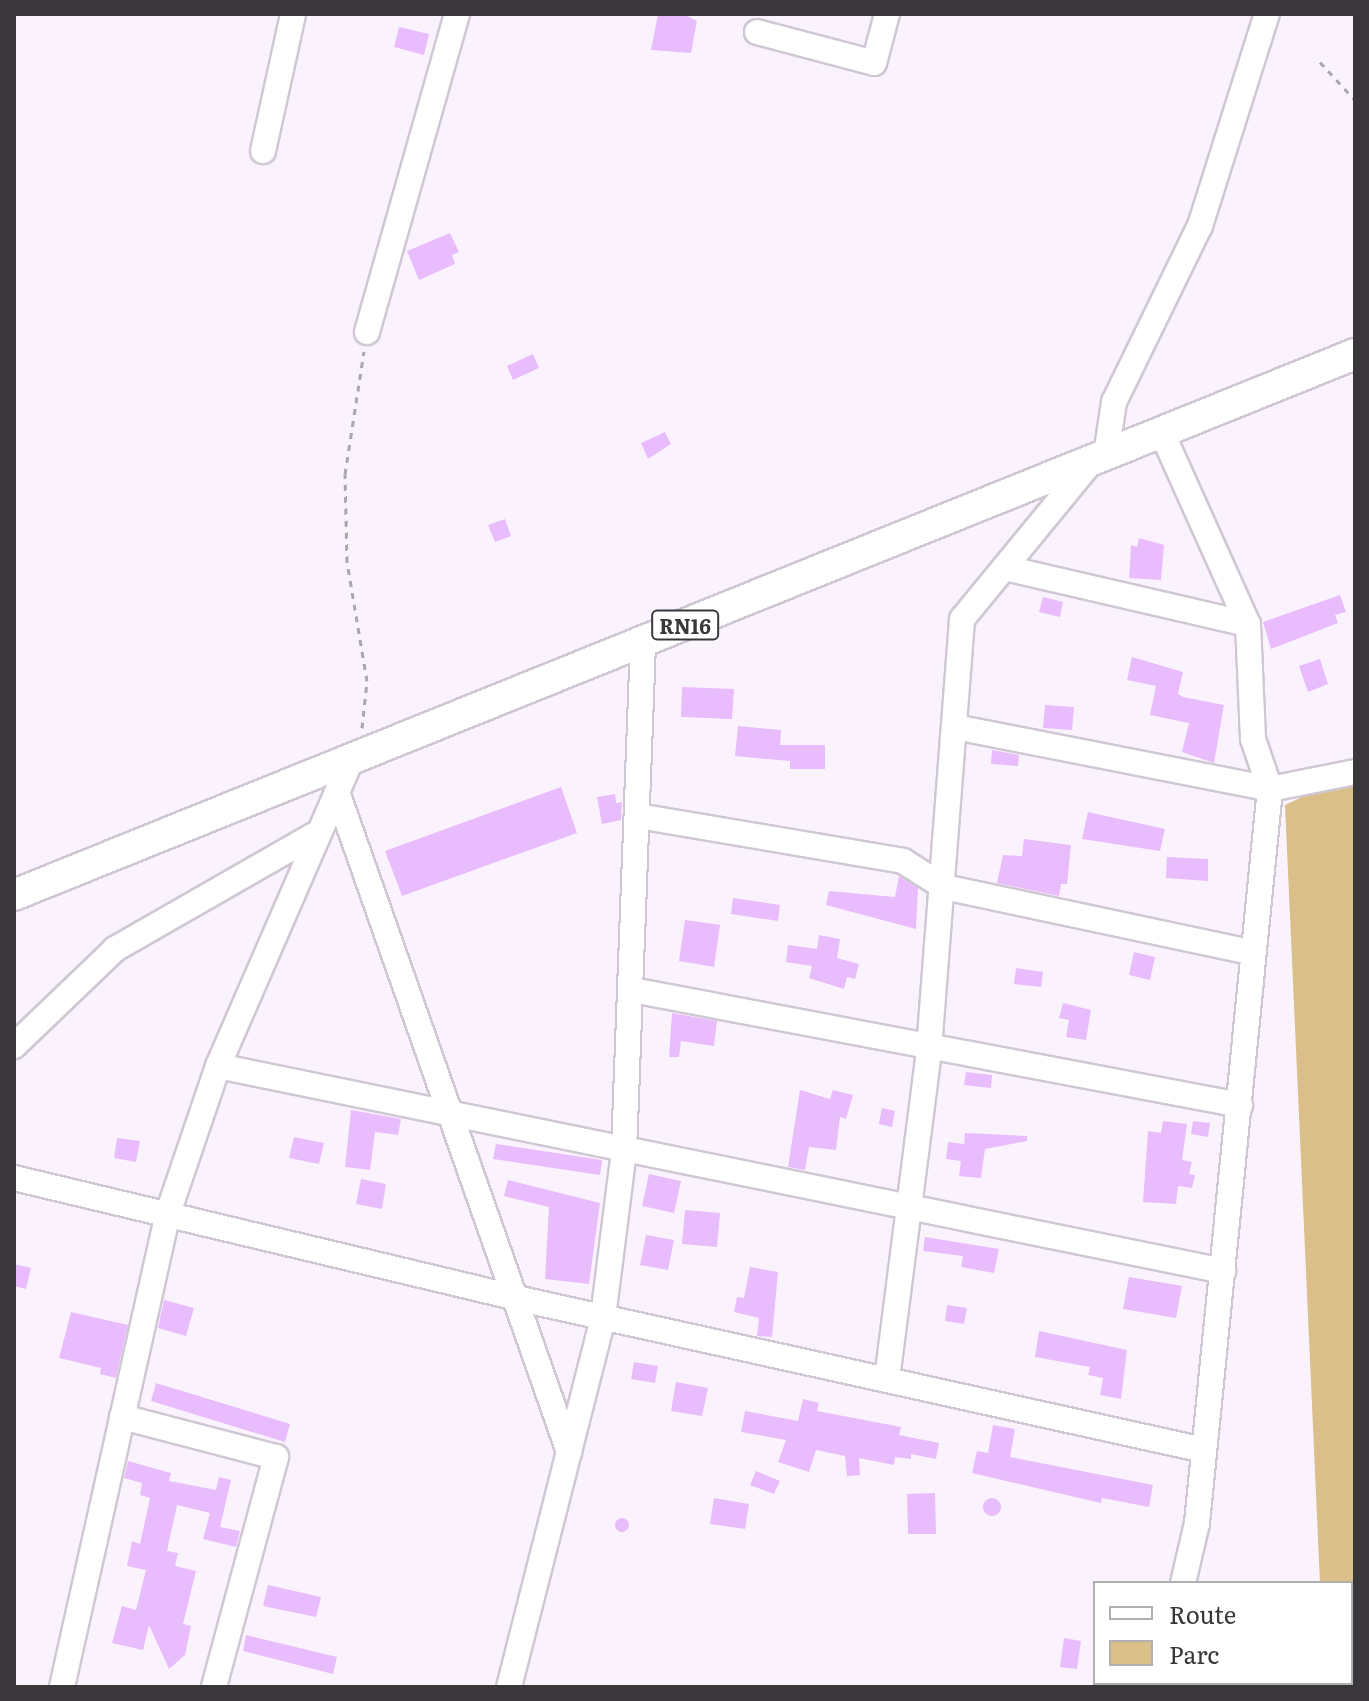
<!DOCTYPE html>
<style>
body{margin:0}
#map{position:relative;width:1369px;height:1701px;overflow:hidden;background:#faf3fd;font-family:Literata,serif}
div>[style]{position:absolute}
.green>*{inset:0;background:#dbbf8a}
.building>*{inset:0;background:#e9bcfe}
.round{border-radius:50%}
.path>*{height:3px;margin-top:-1.5px;transform-origin:0;background:repeating-linear-gradient(90deg,#aba5ad 0 6px,transparent 0 12px)}
.roads{filter:drop-shadow(2px 0 #cfc8d3) drop-shadow(-2px 0 #cfc8d3) drop-shadow(0 2px #cfc8d3) drop-shadow(0 -2px #cfc8d3)}
.minor>*{height:24px;margin:-12px;padding:0 12px;transform-origin:12px;border-radius:12px;background:#fff}
.major>*{height:30px;margin:-15px;padding:0 15px;transform-origin:15px;border-radius:15px;background:#fff}
span{translate:-50% -50%;white-space:nowrap;text-align:center;line-height:1.15;-webkit-text-stroke:7px #fff;paint-order:stroke}
.shield-label span{padding:2px 6px;background:#fff;border:2px solid;border-radius:6px;-webkit-text-stroke-width:0}
.shield-label{font-size:20px;color:#3a373b;font-weight:700}
.frame{position:absolute;inset:0;border:16px solid #3a373b;pointer-events:none}
.legend{position:absolute;left:1093px;top:1581px;width:260px;height:104px;box-sizing:border-box;background:#fff;border:2px solid #b0afb1;margin:0;padding:10px 14px;list-style:none;font-size:24px;color:#3a373b}
.legend li{display:flex;align-items:center;gap:16px;height:40px}
.legend b{width:40px;border:2px solid #b0afb1}
</style>
<div id="map">
<div class="green">
<i style="clip-path:polygon(1342px 778px,1355px 788px,1355px 1687px,1324px 1687px,1351px 1683px,1351px 1583px,1320px 1583px,1285px 805px)"></i>
</div>
<div class="building">
<i style="clip-path:polygon(658px 14px,684px 14px,697px 21px,691px 53px,651px 50px)"></i>
<i style="clip-path:polygon(399px 27px,429px 34px,424px 55px,394px 47px)"></i>
<i style="clip-path:polygon(450px 233px,459px 252px,452px 255px,455px 264px,419px 280px,407px 251px)"></i>
<i style="clip-path:polygon(533px 354px,539px 368px,513px 380px,507px 366px)"></i>
<i style="clip-path:polygon(665px 432px,671px 444px,648px 459px,641px 443px)"></i>
<i style="clip-path:polygon(505px 519px,511px 536px,495px 542px,488px 525px)"></i>
<i style="clip-path:polygon(1139px 538px,1164px 545px,1161px 580px,1129px 578px,1131px 545px,1137px 547px)"></i>
<i style="clip-path:polygon(1340px 595px,1346px 612px,1335px 615px,1338px 623px,1271px 649px,1263px 622px)"></i>
<i style="clip-path:polygon(1043px 597px,1063px 602px,1060px 617px,1039px 612px)"></i>
<i style="clip-path:polygon(1132px 657px,1183px 672px,1178px 694px,1183px 697px,1224px 705px,1214px 763px,1182px 752px,1189px 723px,1150px 715px,1156px 686px,1127px 680px)"></i>
<i style="clip-path:polygon(1320px 659px,1328px 684px,1308px 692px,1299px 666px)"></i>
<i style="clip-path:polygon(682px 687px,734px 689px,732px 719px,681px 717px)"></i>
<i style="clip-path:polygon(1045px 705px,1074px 707px,1072px 730px,1043px 728px)"></i>
<i style="clip-path:polygon(738px 726px,781px 730px,780px 745px,825px 745px,825px 769px,790px 769px,790px 761px,735px 756px)"></i>
<i style="clip-path:polygon(992px 750px,1019px 755px,1018px 766px,991px 764px)"></i>
<i style="clip-path:polygon(561px 787px,577px 833px,402px 896px,385px 851px)"></i>
<i style="clip-path:polygon(615px 794px,616px 803px,622px 802px,621px 820px,602px 824px,597px 797px)"></i>
<i style="clip-path:polygon(1088px 812px,1165px 829px,1160px 851px,1082px 839px)"></i>
<i style="clip-path:polygon(1024px 839px,1071px 845px,1067px 884px,1061px 884px,1059px 896px,997px 883px,1003px 855px,1022px 856px)"></i>
<i style="clip-path:polygon(1167px 857px,1208px 859px,1208px 881px,1166px 878px)"></i>
<i style="clip-path:polygon(899px 876px,918px 888px,916px 929px,826px 905px,829px 891px,895px 897px)"></i>
<i style="clip-path:polygon(733px 898px,780px 905px,778px 921px,731px 914px)"></i>
<i style="clip-path:polygon(685px 920px,720px 925px,714px 967px,679px 961px)"></i>
<i style="clip-path:polygon(819px 935px,840px 939px,837px 958px,859px 964px,855px 979px,847px 977px,844px 989px,809px 978px,812px 966px,786px 962px,788px 945px,817px 949px)"></i>
<i style="clip-path:polygon(1134px 952px,1155px 957px,1150px 980px,1129px 975px)"></i>
<i style="clip-path:polygon(1016px 968px,1043px 972px,1041px 987px,1014px 984px)"></i>
<i style="clip-path:polygon(1063px 1003px,1091px 1010px,1086px 1040px,1066px 1037px,1069px 1020px,1059px 1018px)"></i>
<i style="clip-path:polygon(672px 1013px,717px 1021px,714px 1046px,681px 1041px,679px 1057px,669px 1057px)"></i>
<i style="clip-path:polygon(966px 1072px,992px 1075px,991px 1088px,964px 1085px)"></i>
<i style="clip-path:polygon(800px 1090px,830px 1099px,833px 1090px,853px 1095px,846px 1119px,840px 1117px,836px 1150px,809px 1147px,805px 1170px,788px 1167px)"></i>
<i style="clip-path:polygon(882px 1108px,895px 1111px,892px 1127px,879px 1124px)"></i>
<i style="clip-path:polygon(351px 1110px,401px 1119px,398px 1135px,375px 1132px,370px 1170px,345px 1167px)"></i>
<i style="clip-path:polygon(1163px 1121px,1187px 1124px,1182px 1160px,1192px 1162px,1189px 1174px,1195px 1175px,1192px 1188px,1178px 1186px,1176px 1204px,1143px 1202px,1148px 1131px,1161px 1133px)"></i>
<i style="clip-path:polygon(1193px 1121px,1210px 1123px,1208px 1137px,1191px 1134px)"></i>
<i style="clip-path:polygon(965px 1133px,1027px 1136px,1027px 1141px,985px 1149px,981px 1178px,959px 1176px,961px 1161px,946px 1159px,948px 1142px,964px 1144px)"></i>
<i style="clip-path:polygon(294px 1137px,324px 1143px,319px 1164px,289px 1158px)"></i>
<i style="clip-path:polygon(117px 1138px,140px 1141px,136px 1162px,114px 1158px)"></i>
<i style="clip-path:polygon(496px 1144px,602px 1160px,600px 1175px,493px 1159px)"></i>
<i style="clip-path:polygon(649px 1174px,681px 1181px,674px 1213px,642px 1206px)"></i>
<i style="clip-path:polygon(361px 1179px,386px 1184px,382px 1209px,356px 1204px)"></i>
<i style="clip-path:polygon(508px 1180px,600px 1203px,589px 1284px,545px 1279px,549px 1207px,504px 1196px)"></i>
<i style="clip-path:polygon(685px 1210px,720px 1213px,717px 1247px,682px 1244px)"></i>
<i style="clip-path:polygon(646px 1235px,674px 1240px,668px 1270px,640px 1265px)"></i>
<i style="clip-path:polygon(925px 1237px,999px 1249px,994px 1273px,961px 1267px,963px 1256px,923px 1251px)"></i>
<i style="clip-path:polygon(14px 1264px,31px 1268px,26px 1289px,14px 1286px)"></i>
<i style="clip-path:polygon(750px 1267px,778px 1272px,772px 1337px,757px 1336px,759px 1318px,734px 1312px,737px 1297px,744px 1298px)"></i>
<i style="clip-path:polygon(1129px 1277px,1182px 1286px,1176px 1318px,1123px 1309px)"></i>
<i style="clip-path:polygon(164px 1300px,194px 1308px,186px 1336px,158px 1328px)"></i>
<i style="clip-path:polygon(947px 1305px,967px 1308px,964px 1324px,945px 1321px)"></i>
<i style="clip-path:polygon(71px 1312px,128px 1325px,116px 1378px,100px 1374px,101px 1368px,59px 1358px)"></i>
<i style="clip-path:polygon(1039px 1331px,1127px 1350px,1121px 1399px,1100px 1395px,1103px 1378px,1088px 1375px,1090px 1367px,1035px 1357px)"></i>
<i style="clip-path:polygon(634px 1362px,658px 1366px,655px 1383px,631px 1379px)"></i>
<i style="clip-path:polygon(676px 1382px,708px 1388px,702px 1416px,671px 1411px)"></i>
<i style="clip-path:polygon(156px 1383px,290px 1424px,285px 1442px,151px 1401px)"></i>
<i style="clip-path:polygon(803px 1399px,819px 1403px,817px 1411px,901px 1427px,899px 1435px,939px 1443px,936px 1459px,911px 1454px,911px 1459px,895px 1457px,894px 1465px,859px 1458px,860px 1475px,847px 1476px,845px 1456px,816px 1450px,809px 1472px,778px 1462px,786px 1440px,741px 1432px,745px 1411px,798px 1421px)"></i>
<i style="clip-path:polygon(993px 1425px,1015px 1429px,1010px 1457px,1153px 1485px,1149px 1507px,1102px 1498px,1101px 1503px,972px 1473px,977px 1451px,988px 1453px)"></i>
<i style="clip-path:polygon(128px 1461px,171px 1473px,169px 1481px,216px 1490px,219px 1477px,231px 1480px,220px 1527px,240px 1531px,236px 1547px,203px 1539px,210px 1513px,177px 1505px,167px 1551px,178px 1553px,175px 1566px,196px 1571px,183px 1624px,191px 1626px,185px 1655px,169px 1669px,149px 1625px,143px 1650px,112px 1643px,122px 1606px,136px 1610px,146px 1570px,127px 1566px,132px 1541px,140px 1544px,150px 1498px,140px 1495px,142px 1483px,124px 1478px)"></i>
<i style="clip-path:polygon(756px 1471px,780px 1481px,774px 1494px,750px 1485px)"></i>
<i style="clip-path:polygon(935px 1493px,936px 1534px,908px 1534px,907px 1494px)"></i>
<i class="round" style="left:983px;top:1498px;width:18px;height:18px"></i>
<i style="clip-path:polygon(714px 1498px,749px 1504px,745px 1529px,710px 1524px)"></i>
<i class="round" style="left:615px;top:1518px;width:14px;height:14px"></i>
<i style="clip-path:polygon(268px 1585px,321px 1597px,316px 1617px,263px 1606px)"></i>
<i style="clip-path:polygon(246px 1635px,337px 1657px,333px 1674px,243px 1651px)"></i>
<i style="clip-path:polygon(1064px 1638px,1081px 1641px,1077px 1669px,1060px 1667px)"></i>
</div>
<div class="path">
<i style="left:1320px;top:62px;width:52px;rotate:47.4deg"></i>
<i style="left:362px;top:728px;width:47px;rotate:-83.9deg"></i>
<i style="left:367px;top:681px;width:121px;rotate:-99.5deg"></i>
<i style="left:347px;top:562px;width:88px;rotate:-91.3deg"></i>
<i style="left:345px;top:474px;width:124px;rotate:-81.2deg"></i>
</div>
<div class="roads">
<div class="minor">
<i style="left:757px;top:32px;width:121px;rotate:14.8deg"></i>
<i style="left:874px;top:63px;width:51px;rotate:-75.1deg"></i>
<i style="left:263px;top:151px;width:140px;rotate:-77.6deg"></i>
<i style="left:367px;top:332px;width:330px;rotate:-74.2deg"></i>
<i style="left:1162px;top:433px;width:209px;rotate:65.8deg"></i>
<i style="left:1248px;top:624px;width:115px;rotate:87.5deg"></i>
<i style="left:1253px;top:739px;width:53px;rotate:71.2deg"></i>
<i style="left:1270px;top:789px;width:87px;rotate:-11.3deg"></i>
<i style="left:1106px;top:455px;width:54px;rotate:-81.4deg"></i>
<i style="left:1114px;top:402px;width:196px;rotate:-64deg"></i>
<i style="left:1200px;top:226px;width:222px;rotate:-72.5deg"></i>
<i style="left:1005px;top:568px;width:249px;rotate:13deg"></i>
<i style="left:955px;top:727px;width:321px;rotate:11.1deg"></i>
<i style="left:1270px;top:789px;width:738px;rotate:95.68deg"></i>
<i style="left:1197px;top:1523px;width:62px;rotate:103.1deg"></i>
<i style="left:337px;top:792px;width:700px;rotate:70.63deg"></i>
<i style="left:638px;top:816px;width:269px;rotate:9.6deg"></i>
<i style="left:903px;top:861px;width:49px;rotate:32.4deg"></i>
<i style="left:944px;top:887px;width:314px;rotate:12deg"></i>
<i style="left:632px;top:990px;width:619px;rotate:10.71deg"></i>
<i style="left:14px;top:1046px;width:140px;rotate:-43.8deg"></i>
<i style="left:115px;top:949px;width:229px;rotate:-29.8deg"></i>
<i style="left:218px;top:1066px;width:1026px;rotate:11.53deg"></i>
<i style="left:14px;top:1178px;width:535px;rotate:13.41deg"></i>
<i style="left:534px;top:1302px;width:686px;rotate:12.46deg"></i>
<i style="left:887px;top:1379px;width:333px;rotate:-82.7deg"></i>
<i style="left:929px;top:1049px;width:431px;rotate:-85.6deg"></i>
<i style="left:962px;top:619px;width:205px;rotate:-50.6deg"></i>
<i style="left:122px;top:1417px;width:159px;rotate:14.6deg"></i>
<i style="left:276px;top:1457px;width:238px;rotate:105.1deg"></i>
<i style="left:62px;top:1687px;width:486px;rotate:-77.4deg"></i>
<i style="left:168px;top:1213px;width:155px;rotate:-71.2deg"></i>
<i style="left:218px;top:1066px;width:334px;rotate:-66.5deg"></i>
<i style="left:509px;top:1687px;width:382px;rotate:-75.7deg"></i>
<i style="left:603px;top:1317px;width:167px;rotate:-82.8deg"></i>
<i style="left:624px;top:1151px;width:509px;rotate:-87.86deg"></i>
<i style="left:1158px;top:1687px;width:4px;rotate:-76deg"></i>
</div>
<div class="major">
<i style="left:14px;top:895px;width:1446px;rotate:-21.97deg"></i>
</div>
</div>
<div class="shield-label">
<span style="left:685px;top:625px">RN16</span>
</div>
<div class="frame"></div>
<ul class="legend">
<li><b style="height:10px;background:#fff"></b>Route</li>
<li><b style="height:22px;background:#dbbf8a"></b>Parc</li>
</ul>
</div>
